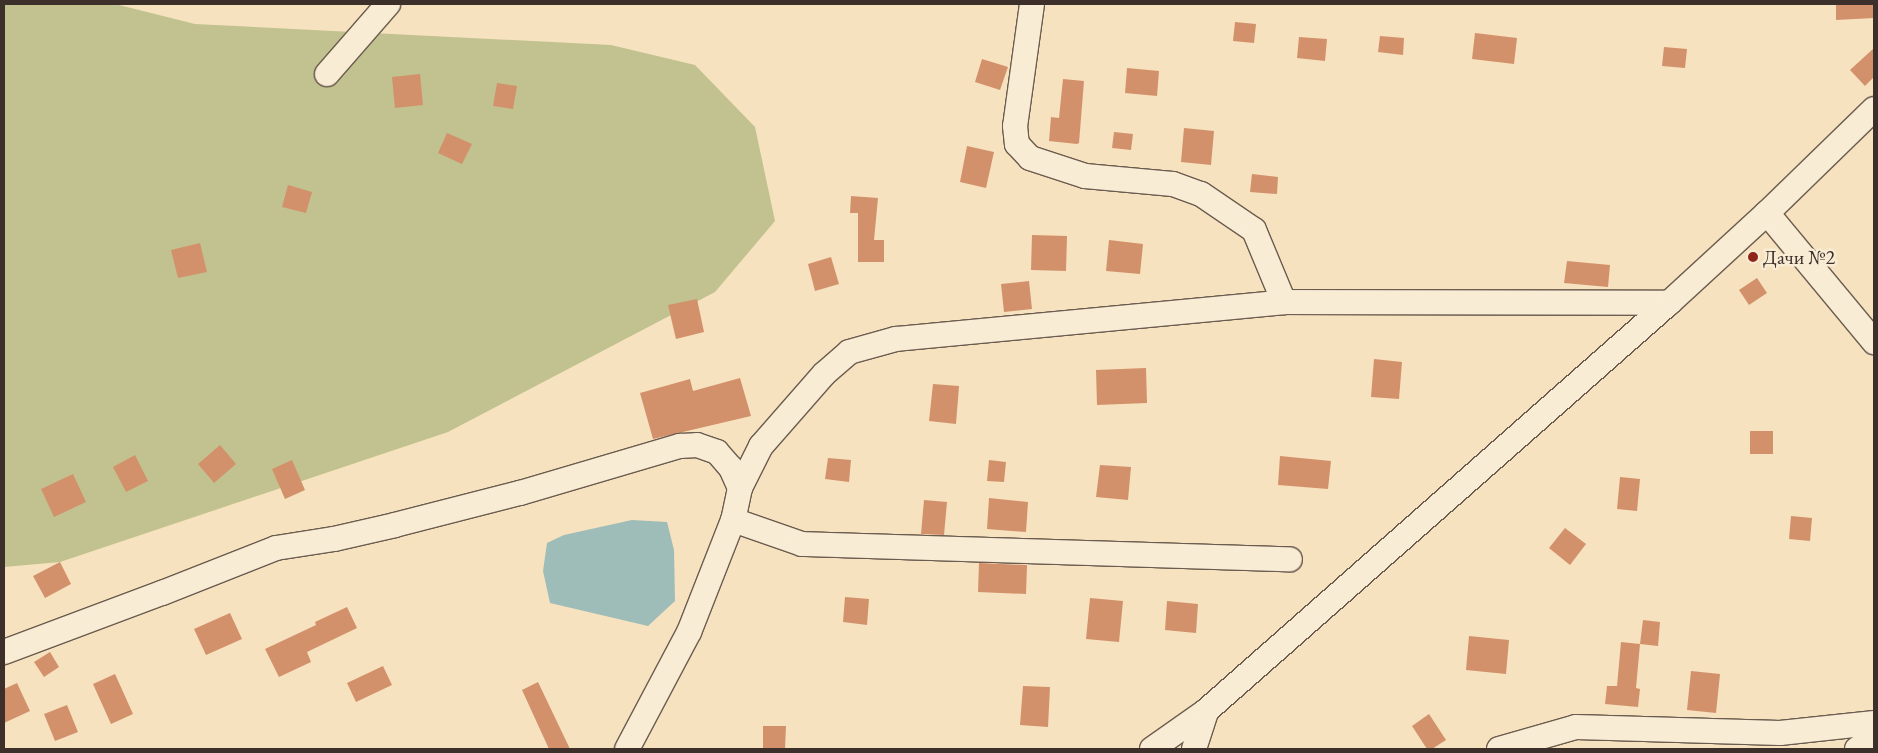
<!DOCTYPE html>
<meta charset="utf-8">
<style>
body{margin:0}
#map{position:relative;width:1878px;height:753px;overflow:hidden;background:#f6e2bf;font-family:"EB Garamond",serif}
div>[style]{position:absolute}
.green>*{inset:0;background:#c1c28f}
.water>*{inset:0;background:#9ebcb8}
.building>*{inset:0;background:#d3916b}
.roads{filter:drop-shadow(1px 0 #6b5c4f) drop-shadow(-1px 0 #6b5c4f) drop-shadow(0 1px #6b5c4f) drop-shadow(0 -1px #6b5c4f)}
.minor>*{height:24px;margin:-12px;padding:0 12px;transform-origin:12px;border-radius:12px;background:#f9ecd5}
.dots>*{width:14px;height:14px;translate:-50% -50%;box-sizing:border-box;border:2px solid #f9ecd5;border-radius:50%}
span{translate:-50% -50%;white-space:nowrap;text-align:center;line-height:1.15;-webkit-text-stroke:5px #f9ecd5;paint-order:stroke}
.poi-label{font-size:20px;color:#3d2f2a}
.left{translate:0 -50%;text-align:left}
.frame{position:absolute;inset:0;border:5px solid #3d2f2a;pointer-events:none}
</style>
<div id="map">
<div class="green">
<i style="clip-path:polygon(4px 4px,115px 4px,195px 24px,611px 45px,695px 65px,755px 127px,775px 221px,715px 292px,448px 432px,60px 562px,4px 567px)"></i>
</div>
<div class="water">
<i style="clip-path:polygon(632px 520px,667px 522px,674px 550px,675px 601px,648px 626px,550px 603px,543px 571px,547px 543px,564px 535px)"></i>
</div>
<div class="building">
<i style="clip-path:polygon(1836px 4px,1874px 4px,1874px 18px,1836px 20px)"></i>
<i style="clip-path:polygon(1235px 22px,1256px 24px,1254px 43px,1233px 41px)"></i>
<i style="clip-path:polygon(1475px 33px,1517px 38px,1514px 64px,1472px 59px)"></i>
<i style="clip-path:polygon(1380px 36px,1404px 38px,1403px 55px,1378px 52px)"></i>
<i style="clip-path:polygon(1299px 37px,1327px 39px,1325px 61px,1297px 58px)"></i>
<i style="clip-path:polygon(1664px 47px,1687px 49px,1685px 68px,1662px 66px)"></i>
<i style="clip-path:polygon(1874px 48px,1874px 77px,1865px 86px,1850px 70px)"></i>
<i style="clip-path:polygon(982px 59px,1008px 67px,1000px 90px,975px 82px)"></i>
<i style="clip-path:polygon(1127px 68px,1159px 71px,1157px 96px,1125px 93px)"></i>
<i style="clip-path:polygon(420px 74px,423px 105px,395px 108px,392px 77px)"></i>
<i style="clip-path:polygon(1063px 79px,1084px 81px,1079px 143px,1077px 144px,1049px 141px,1051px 117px,1059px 118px)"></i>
<i style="clip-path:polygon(497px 83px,517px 86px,513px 109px,493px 106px)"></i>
<i style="clip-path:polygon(1184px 128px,1214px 131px,1211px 165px,1181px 162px)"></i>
<i style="clip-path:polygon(1114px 132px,1133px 134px,1131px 150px,1112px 148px)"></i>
<i style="clip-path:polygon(447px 133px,472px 144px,462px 164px,438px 153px)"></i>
<i style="clip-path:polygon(967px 146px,994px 152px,986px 188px,960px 182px)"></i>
<i style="clip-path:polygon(1252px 174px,1278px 177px,1277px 194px,1250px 192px)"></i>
<i style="clip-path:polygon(288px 185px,312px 192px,306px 213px,282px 207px)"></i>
<i style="clip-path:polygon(851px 196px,878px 198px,874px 240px,884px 240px,884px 262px,858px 262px,858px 213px,850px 213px)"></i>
<i style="clip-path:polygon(1032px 235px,1067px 236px,1066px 271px,1031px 270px)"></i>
<i style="clip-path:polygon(1109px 240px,1143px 244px,1140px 274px,1106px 271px)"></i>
<i style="clip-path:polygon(200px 243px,207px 272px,178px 278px,171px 250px)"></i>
<i style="clip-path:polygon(831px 257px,839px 284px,815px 291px,808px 264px)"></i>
<i style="clip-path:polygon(1567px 261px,1610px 265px,1608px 287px,1564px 283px)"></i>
<i style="clip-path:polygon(1757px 278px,1767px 293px,1749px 305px,1739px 290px)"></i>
<i style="clip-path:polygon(1029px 281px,1032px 309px,1004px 312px,1001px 284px)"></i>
<i style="clip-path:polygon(697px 299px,704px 332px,676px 339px,668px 305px)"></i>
<i style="clip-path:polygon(1374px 359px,1402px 362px,1399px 399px,1371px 397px)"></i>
<i style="clip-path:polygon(1146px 368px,1147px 403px,1097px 405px,1096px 370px)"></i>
<i style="clip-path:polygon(740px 378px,751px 416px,653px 439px,640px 393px,690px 379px,693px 391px)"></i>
<i style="clip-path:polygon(933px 384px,959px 386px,956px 424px,929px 421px)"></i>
<i style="clip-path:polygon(1750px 431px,1773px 431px,1773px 454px,1750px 454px)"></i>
<i style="clip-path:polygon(220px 445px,236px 464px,214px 483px,198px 464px)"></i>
<i style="clip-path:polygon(135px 455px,148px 481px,126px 492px,113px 467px)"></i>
<i style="clip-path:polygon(1280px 456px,1331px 461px,1328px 489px,1278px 485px)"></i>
<i style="clip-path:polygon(828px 458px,851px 460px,849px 482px,825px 479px)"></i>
<i style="clip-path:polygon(292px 460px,305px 490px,285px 499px,272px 469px)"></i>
<i style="clip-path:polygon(989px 460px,1006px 462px,1004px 482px,987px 481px)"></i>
<i style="clip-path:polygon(1100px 465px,1131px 467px,1128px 500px,1096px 497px)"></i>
<i style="clip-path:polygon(73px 474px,86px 502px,54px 517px,41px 489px)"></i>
<i style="clip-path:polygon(1620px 477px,1640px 479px,1637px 511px,1617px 509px)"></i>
<i style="clip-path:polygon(989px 498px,1028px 502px,1026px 532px,987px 529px)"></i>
<i style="clip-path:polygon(924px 500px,947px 502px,944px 535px,921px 534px)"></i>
<i style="clip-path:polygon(1791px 516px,1812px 518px,1810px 541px,1789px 539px)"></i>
<i style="clip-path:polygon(1565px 528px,1586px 544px,1570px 565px,1549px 548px)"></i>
<i style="clip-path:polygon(60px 562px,71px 584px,45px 598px,33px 576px)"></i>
<i style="clip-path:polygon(979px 563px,1027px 565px,1026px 594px,978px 592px)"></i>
<i style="clip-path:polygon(845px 597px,869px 599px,867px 625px,843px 622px)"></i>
<i style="clip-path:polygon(1090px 598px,1123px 601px,1119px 642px,1086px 639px)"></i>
<i style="clip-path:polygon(1167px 601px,1198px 604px,1196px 633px,1165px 630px)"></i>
<i style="clip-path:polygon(347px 607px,357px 628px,307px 652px,311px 662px,279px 677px,265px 649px,316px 625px,315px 622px)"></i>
<i style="clip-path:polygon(230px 613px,242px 639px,206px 655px,194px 629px)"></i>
<i style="clip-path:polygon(1643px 620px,1660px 622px,1658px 646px,1640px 644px)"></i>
<i style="clip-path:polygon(1469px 636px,1509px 640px,1506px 674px,1466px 670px)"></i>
<i style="clip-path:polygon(1621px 642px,1640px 644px,1636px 688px,1640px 689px,1638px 707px,1605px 704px,1607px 686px,1617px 686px)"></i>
<i style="clip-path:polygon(50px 652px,59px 667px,44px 677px,34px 662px)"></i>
<i style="clip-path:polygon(383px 666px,392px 685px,356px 702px,347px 683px)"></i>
<i style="clip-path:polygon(1691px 671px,1720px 674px,1716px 713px,1687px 710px)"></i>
<i style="clip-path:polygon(115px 674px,133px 714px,111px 724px,93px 684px)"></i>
<i style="clip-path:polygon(538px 682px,570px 749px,549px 749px,522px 690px)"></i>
<i style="clip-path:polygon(17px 683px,30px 711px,4px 723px,4px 689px)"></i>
<i style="clip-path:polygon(1023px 686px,1050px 687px,1048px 727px,1020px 725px)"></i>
<i style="clip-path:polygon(67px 705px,78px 732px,55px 741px,44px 714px)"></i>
<i style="clip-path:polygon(1429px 714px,1446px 740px,1432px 749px,1427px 749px,1412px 726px)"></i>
<i style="clip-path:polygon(763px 726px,786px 726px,785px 749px,763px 749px)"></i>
</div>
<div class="roads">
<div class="minor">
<i style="left:1032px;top:4px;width:123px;rotate:97.9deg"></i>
<i style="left:1015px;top:126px;width:18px;rotate:84deg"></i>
<i style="left:1017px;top:144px;width:19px;rotate:47deg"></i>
<i style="left:1030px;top:158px;width:58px;rotate:18.1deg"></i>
<i style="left:1085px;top:176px;width:88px;rotate:5.2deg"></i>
<i style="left:1173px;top:184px;width:30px;rotate:20deg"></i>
<i style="left:1201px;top:194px;width:64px;rotate:34.2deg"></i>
<i style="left:1254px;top:230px;width:78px;rotate:67.4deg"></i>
<i style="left:327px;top:74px;width:93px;rotate:-48.9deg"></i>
<i style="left:1767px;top:213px;width:168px;rotate:50.3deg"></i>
<i style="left:740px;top:488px;width:47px;rotate:-63.4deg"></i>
<i style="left:761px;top:446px;width:96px;rotate:-48.8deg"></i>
<i style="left:824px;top:374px;width:33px;rotate:-41deg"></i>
<i style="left:849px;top:352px;width:49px;rotate:-15.5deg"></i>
<i style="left:896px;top:339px;width:390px;rotate:-5.4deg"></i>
<i style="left:1284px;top:302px;width:385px;rotate:0.1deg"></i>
<i style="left:733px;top:520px;width:73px;rotate:19.2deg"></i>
<i style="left:802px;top:544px;width:488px;rotate:1.8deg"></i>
<i style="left:4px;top:652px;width:169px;rotate:-20.5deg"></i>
<i style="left:162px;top:593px;width:123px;rotate:-21.5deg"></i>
<i style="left:276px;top:548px;width:59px;rotate:-8.8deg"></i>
<i style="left:334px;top:539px;width:63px;rotate:-12.9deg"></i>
<i style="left:395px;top:525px;width:129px;rotate:-14.4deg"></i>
<i style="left:520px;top:493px;width:167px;rotate:-16.4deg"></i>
<i style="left:680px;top:446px;width:17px;rotate:-3deg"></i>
<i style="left:697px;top:445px;width:21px;rotate:19deg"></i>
<i style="left:717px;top:452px;width:21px;rotate:49deg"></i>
<i style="left:731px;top:468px;width:22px;rotate:66deg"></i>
<i style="left:740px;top:488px;width:33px;rotate:102deg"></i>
<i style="left:733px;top:520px;width:120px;rotate:111.4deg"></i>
<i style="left:689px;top:632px;width:132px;rotate:117.9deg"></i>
<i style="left:1152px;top:749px;width:66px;rotate:-35.1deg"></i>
<i style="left:1194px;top:749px;width:40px;rotate:-72deg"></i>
<i style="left:1206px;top:711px;width:617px;rotate:-41.39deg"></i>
<i style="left:1669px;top:303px;width:133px;rotate:-42.6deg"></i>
<i style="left:1767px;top:213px;width:149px;rotate:-44.2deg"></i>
<i style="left:1499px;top:749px;width:80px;rotate:-15.9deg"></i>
<i style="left:1576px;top:727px;width:204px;rotate:1.7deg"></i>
<i style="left:1780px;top:733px;width:95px;rotate:-6.1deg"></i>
<i style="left:1857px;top:749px;width:21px;rotate:-35deg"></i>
</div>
</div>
<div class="dots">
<i style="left:1753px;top:257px;background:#8f2418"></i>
</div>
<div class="poi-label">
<span class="left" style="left:1763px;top:257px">Дачи №2</span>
</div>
<div class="frame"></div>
</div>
